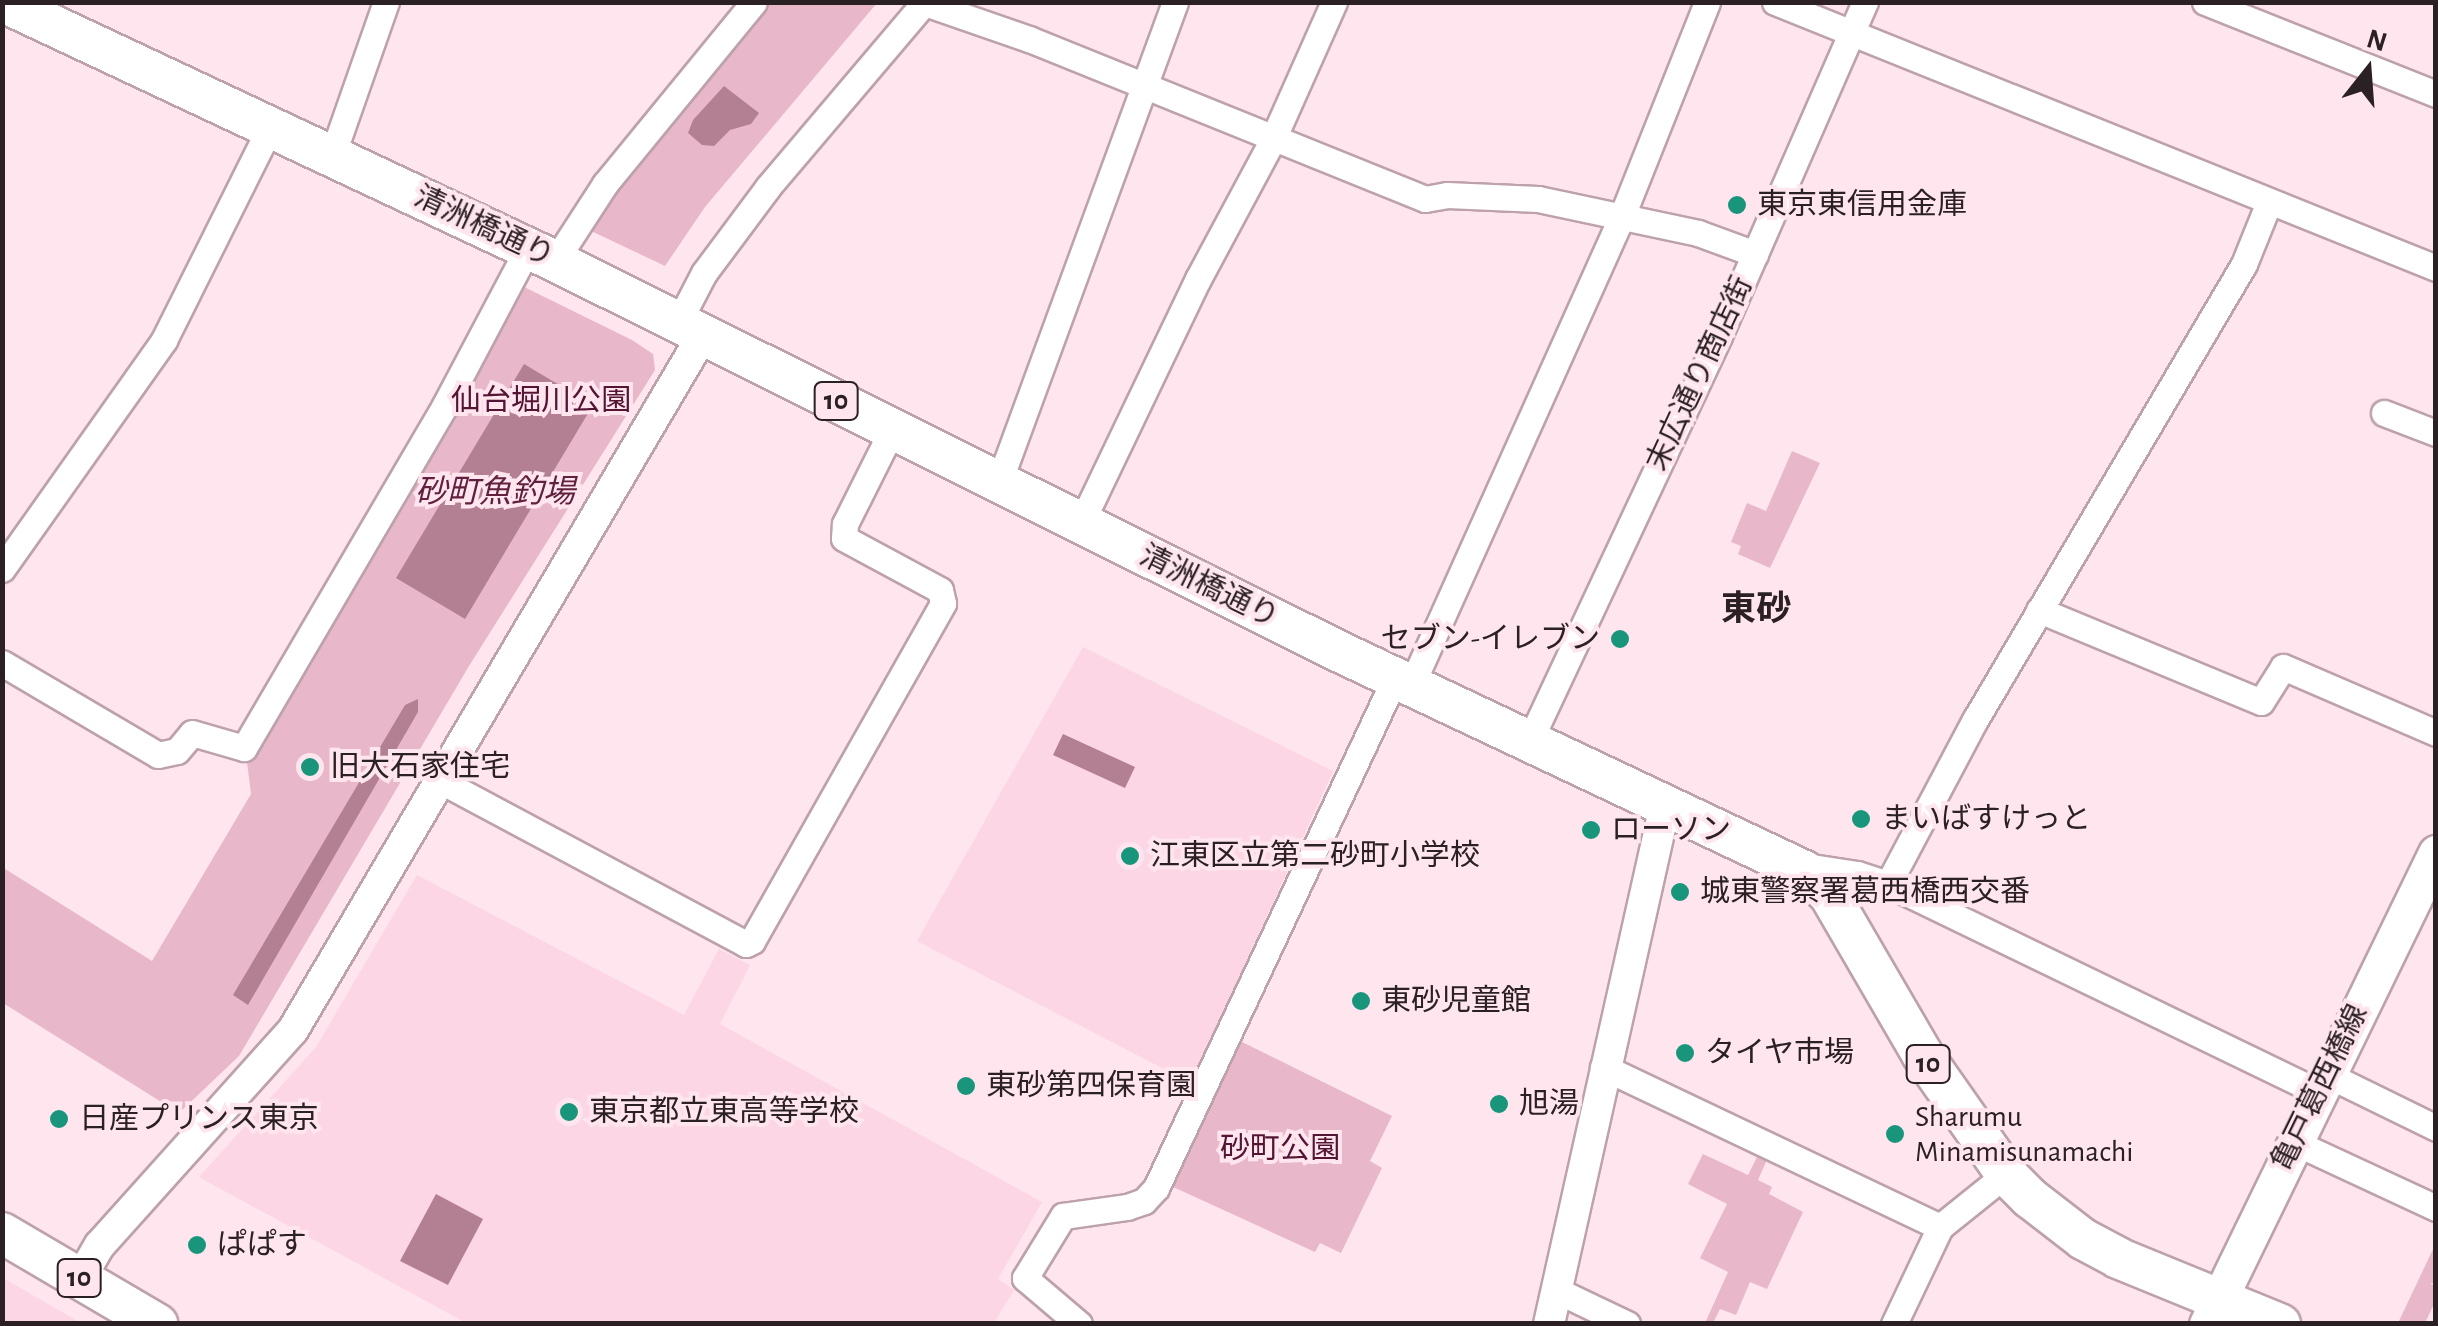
<!DOCTYPE html>
<meta charset="utf-8">
<style>
body{margin:0}
#map{position:relative;width:2438px;height:1326px;overflow:hidden;background:#fee5ee;font-family:"Alegreya Sans","Noto Sans JP",sans-serif}
div>[style]{position:absolute}
.built>*{inset:0;background:#fcd6e4}
.green>*{inset:0;background:#e8b8ca}
.water>*{inset:0;background:#b37f93}
.roads{filter:drop-shadow(2px 0 #bda1ab) drop-shadow(-2px 0 #bda1ab) drop-shadow(0 2px #bda1ab) drop-shadow(0 -2px #bda1ab)}
.minor>*{height:25px;margin:-12.5px;padding:0 12.5px;transform-origin:12.5px;border-radius:12.5px;background:#fff}
.tertiary>*{height:30px;margin:-15px;padding:0 15px;transform-origin:15px;border-radius:15px;background:#fff}
.secondary>*{height:35px;margin:-17.5px;padding:0 17.5px;transform-origin:17.5px;border-radius:17.5px;background:#fff}
.primary>*{height:40px;margin:-20px;padding:0 20px;transform-origin:20px;border-radius:20px;background:#fff}
.dots>*{width:28px;height:28px;translate:-50% -50%;box-sizing:border-box;border:5px solid #fee5ee;border-radius:50%}
span{translate:-50% -50%;white-space:nowrap;text-align:center;line-height:1.15;-webkit-text-stroke:8px #fee5ee;paint-order:stroke}
.shield-label span{padding:2px 8px;background:#fee5ee;border:2px solid;border-radius:8px;-webkit-text-stroke-width:0}
.shield-label{font-size:28px;color:#2b2024;font-weight:700}
.poi-label{font-size:30px;color:#2b2024}
.left{translate:0 -50%;text-align:left}
.right{translate:-100% -50%;text-align:right}
.street-label{font-size:30px;color:#2b2024}
.park-label{font-size:30px;color:#541433}
.water-label{font-size:32px;color:#60203e;font-style:italic}
.quarter-label{font-size:35px;color:#2b2024;font-weight:700}
.frame{position:absolute;inset:0;border:5px solid #2b2024;pointer-events:none}
.north{position:absolute;left:2318px;top:20px;width:100px;height:100px;-webkit-text-stroke:8px #fee5ee;paint-order:stroke;rotate:17deg;font-size:28px;font-weight:700;line-height:40px;text-align:center;color:#2b2024}
.north::after{content:'';display:block;margin:auto;width:35px;height:45px;background:#2b2024;clip-path:polygon(50% 0,100% 100%,50% 72%,0 100%)}
</style>
<div id="map">
<div class="built">
<i style="clip-path:polygon(1083px 647px,1333px 771px,1191px 1083px,917px 941px)"></i>
<i style="clip-path:polygon(417px 875px,684px 1015px,719px 949px,750px 965px,720px 1024px,1042px 1202px,998px 1279px,1014px 1290px,994px 1323px,468px 1324px,199px 1177px,316px 1047px)"></i>
<i style="clip-path:polygon(3px 1278px,81px 1323px,3px 1323px)"></i>
</div>
<div class="green">
<i style="clip-path:polygon(768px 3px,877px 3px,705px 207px,665px 266px,589px 230px,691px 92px)"></i>
<i style="clip-path:polygon(516px 283px,632px 340px,653px 354px,655px 370px,469px 666px,239px 1056px,179px 1113px,3px 1003px,2px 867px,152px 961px,251px 794px,247px 762px)"></i>
<i style="clip-path:polygon(1792px 451px,1820px 463px,1770px 568px,1738px 554px,1741px 546px,1731px 542px,1747px 503px,1766px 511px)"></i>
<i style="clip-path:polygon(1240px 1041px,1392px 1116px,1370px 1161px,1382px 1168px,1341px 1253px,1320px 1243px,1315px 1252px,1171px 1186px)"></i>
<i style="clip-path:polygon(1760px 1151px,1769px 1155px,1758px 1180px,1772px 1187px,1769px 1194px,1803px 1212px,1767px 1289px,1750px 1282px,1736px 1315px,1720px 1309px,1713px 1323px,1705px 1323px,1728px 1272px,1700px 1258px,1727px 1204px,1688px 1184px,1703px 1154px,1748px 1175px)"></i>
<i style="clip-path:polygon(2435px 1245px,2435px 1284px,2430px 1283px,2435px 1287px,2435px 1302px,2425px 1323px,2398px 1323px)"></i>
</div>
<div class="water">
<i style="clip-path:polygon(724px 86px,759px 113px,751px 124px,730px 130px,714px 146px,702px 145px,688px 133px,693px 120px)"></i>
<i style="clip-path:polygon(524px 364px,593px 405px,465px 619px,396px 578px)"></i>
<i style="clip-path:polygon(418px 699px,418px 712px,248px 1005px,233px 995px,405px 705px)"></i>
<i style="clip-path:polygon(1063px 734px,1135px 767px,1125px 788px,1053px 755px)"></i>
<i style="clip-path:polygon(436px 1194px,483px 1219px,448px 1285px,400px 1261px)"></i>
</div>
<div class="roads">
<div class="minor">
<i style="left:1775px;top:2px;width:713px;rotate:21.92deg"></i>
<i style="left:2205px;top:2px;width:249px;rotate:21.7deg"></i>
<i style="left:925px;top:3px;width:110px;rotate:19.1deg"></i>
<i style="left:1029px;top:39px;width:427px;rotate:22deg"></i>
<i style="left:1425px;top:199px;width:22px;rotate:-10deg"></i>
<i style="left:1447px;top:195px;width:91px;rotate:2.5deg"></i>
<i style="left:1538px;top:199px;width:164px;rotate:12deg"></i>
<i style="left:1698px;top:233px;width:61px;rotate:20.2deg"></i>
<i style="left:332px;top:156px;width:163px;rotate:-70.7deg"></i>
<i style="left:555px;top:261px;width:92px;rotate:-57deg"></i>
<i style="left:605px;top:184px;width:235px;rotate:-50.7deg"></i>
<i style="left:679px;top:321px;width:54px;rotate:-62.5deg"></i>
<i style="left:704px;top:273px;width:107px;rotate:-53.3deg"></i>
<i style="left:768px;top:187px;width:243px;rotate:-49.7deg"></i>
<i style="left:2384px;top:413px;width:56px;rotate:21deg"></i>
<i style="left:999px;top:482px;width:511px;rotate:-69.86deg"></i>
<i style="left:1081px;top:523px;width:271px;rotate:-64.4deg"></i>
<i style="left:1198px;top:279px;width:159px;rotate:-61.8deg"></i>
<i style="left:1273px;top:139px;width:150px;rotate:-66deg"></i>
<i style="left:2px;top:569px;width:281px;rotate:-54.7deg"></i>
<i style="left:164px;top:340px;width:238px;rotate:-63.5deg"></i>
<i style="left:2039px;top:610px;width:240px;rotate:22.5deg"></i>
<i style="left:2261px;top:702px;width:41px;rotate:-57.8deg"></i>
<i style="left:2283px;top:667px;width:167px;rotate:23.3deg"></i>
<i style="left:2px;top:663px;width:181px;rotate:30.5deg"></i>
<i style="left:158px;top:755px;width:19px;rotate:-12deg"></i>
<i style="left:177px;top:751px;width:23px;rotate:-50deg"></i>
<i style="left:192px;top:733px;width:54px;rotate:16.1deg"></i>
<i style="left:244px;top:748px;width:398px;rotate:-59.6deg"></i>
<i style="left:445px;top:405px;width:178px;rotate:-62.1deg"></i>
<i style="left:1411px;top:686px;width:515px;rotate:-65.82deg"></i>
<i style="left:1622px;top:216px;width:230px;rotate:-68.3deg"></i>
<i style="left:1529px;top:742px;width:448px;rotate:-64.9deg"></i>
<i style="left:1719px;top:336px;width:365px;rotate:-66.4deg"></i>
<i style="left:439px;top:780px;width:348px;rotate:28.1deg"></i>
<i style="left:746px;top:944px;width:7px;rotate:-27deg"></i>
<i style="left:752px;top:941px;width:388px;rotate:-60.5deg"></i>
<i style="left:943px;top:603px;width:13px;rotate:-103deg"></i>
<i style="left:940px;top:590px;width:109px;rotate:-151.6deg"></i>
<i style="left:844px;top:538px;width:14px;rotate:-86deg"></i>
<i style="left:845px;top:524px;width:105px;rotate:-63.4deg"></i>
<i style="left:1799px;top:865px;width:59px;rotate:8.8deg"></i>
<i style="left:1857px;top:874px;width:33px;rotate:18deg"></i>
<i style="left:1888px;top:884px;width:478px;rotate:25.8deg"></i>
<i style="left:1888px;top:884px;width:186px;rotate:-62.1deg"></i>
<i style="left:1975px;top:720px;width:529px;rotate:-59.46deg"></i>
<i style="left:2244px;top:264px;width:67px;rotate:-68deg"></i>
<i style="left:1603px;top:1067px;width:373px;rotate:25.4deg"></i>
<i style="left:2326px;top:1074px;width:123px;rotate:26.1deg"></i>
<i style="left:2294px;top:1142px;width:157px;rotate:24.9deg"></i>
<i style="left:1556px;top:1290px;width:79px;rotate:25.6deg"></i>
<i style="left:1079px;top:1324px;width:71px;rotate:-139.6deg"></i>
<i style="left:1025px;top:1278px;width:73px;rotate:-58.5deg"></i>
<i style="left:1063px;top:1216px;width:65px;rotate:-8deg"></i>
<i style="left:1127px;top:1207px;width:18px;rotate:-19deg"></i>
<i style="left:1144px;top:1201px;width:18px;rotate:-47deg"></i>
<i style="left:1156px;top:1188px;width:563px;rotate:-64.89deg"></i>
<i style="left:1894px;top:1324px;width:107px;rotate:-64.6deg"></i>
<i style="left:1940px;top:1227px;width:85px;rotate:-38.8deg"></i>
</div>
<div class="tertiary">
<i style="left:80px;top:1279px;width:39px;rotate:-60deg"></i>
<i style="left:100px;top:1245px;width:289px;rotate:-48.1deg"></i>
<i style="left:293px;top:1030px;width:809px;rotate:-59.47deg"></i>
<i style="left:1549px;top:1324px;width:531px;rotate:-77.38deg"></i>
</div>
<div class="secondary">
<i style="left:2207px;top:1324px;width:524px;rotate:-64.07deg"></i>
</div>
<div class="primary">
<i style="left:3px;top:2px;width:610px;rotate:25.14deg"></i>
<i style="left:555px;top:261px;width:875px;rotate:26.48deg"></i>
<i style="left:1338px;top:651px;width:515px;rotate:25.27deg"></i>
<i style="left:1804px;top:871px;width:34px;rotate:43deg"></i>
<i style="left:1829px;top:894px;width:185px;rotate:59.8deg"></i>
<i style="left:1922px;top:1054px;width:146px;rotate:55deg"></i>
<i style="left:2006px;top:1174px;width:34px;rotate:45deg"></i>
<i style="left:2030px;top:1198px;width:67px;rotate:37.7deg"></i>
<i style="left:2083px;top:1239px;width:40px;rotate:28deg"></i>
<i style="left:2118px;top:1258px;width:175px;rotate:22.2deg"></i>
<i style="left:2px;top:1233px;width:180px;rotate:30.4deg"></i>
</div>
</div>
<div class="dots">
<i style="left:1737px;top:205px;background:#19957c"></i>
<i style="left:1620px;top:639px;background:#19957c"></i>
<i style="left:310px;top:767px;background:#19957c"></i>
<i style="left:1861px;top:819px;background:#19957c"></i>
<i style="left:1591px;top:830px;background:#19957c"></i>
<i style="left:1130px;top:856px;background:#19957c"></i>
<i style="left:1680px;top:892px;background:#19957c"></i>
<i style="left:1361px;top:1001px;background:#19957c"></i>
<i style="left:1685px;top:1053px;background:#19957c"></i>
<i style="left:966px;top:1086px;background:#19957c"></i>
<i style="left:1499px;top:1104px;background:#19957c"></i>
<i style="left:569px;top:1112px;background:#19957c"></i>
<i style="left:59px;top:1119px;background:#19957c"></i>
<i style="left:1895px;top:1134px;background:#19957c"></i>
<i style="left:197px;top:1245px;background:#19957c"></i>
</div>
<div class="shield-label">
<span style="left:836px;top:401px">10</span>
<span style="left:1928px;top:1064px">10</span>
<span style="left:79px;top:1278px">10</span>
</div>
<div class="poi-label">
<span class="left" style="left:1757px;top:205px">東京東信用金庫</span>
<span class="right" style="left:1600px;top:639px">セブン-イレブン</span>
<span class="left" style="left:330px;top:767px">旧大石家住宅</span>
<span class="left" style="left:1881px;top:819px">まいばすけっと</span>
<span class="left" style="left:1611px;top:830px">ローソン</span>
<span class="left" style="left:1150px;top:856px">江東区立第二砂町小学校</span>
<span class="left" style="left:1700px;top:892px">城東警察署葛西橋西交番</span>
<span class="left" style="left:1381px;top:1001px">東砂児童館</span>
<span class="left" style="left:1705px;top:1053px">タイヤ市場</span>
<span class="left" style="left:986px;top:1086px">東砂第四保育園</span>
<span class="left" style="left:1519px;top:1104px">旭湯</span>
<span class="left" style="left:589px;top:1112px">東京都立東高等学校</span>
<span class="left" style="left:1915px;top:1134px">Sharumu<br>Minamisunamachi</span>
<span class="left" style="left:79px;top:1119px">日産プリンス東京</span>
<span class="left" style="left:217px;top:1245px">ぱぱす</span>
</div>
<div class="street-label">
<span style="left:484px;top:227px;rotate:25deg">清洲橋通り</span>
<span style="left:1700px;top:374px;rotate:-65deg">末広通り商店街</span>
<span style="left:1209px;top:587px;rotate:26deg">清洲橋通り</span>
<span style="left:2320px;top:1088px;rotate:-64deg">亀戸葛西橋線</span>
</div>
<div class="park-label">
<span style="left:541px;top:401px">仙台堀川公園</span>
<span style="left:1280px;top:1149px">砂町公園</span>
</div>
<div class="water-label">
<span style="left:495px;top:492px">砂町魚釣場</span>
</div>
<div class="quarter-label">
<span style="left:1756px;top:610px">東砂</span>
</div>
<div class="frame"></div>
<div class="north">N</div>
</div>
